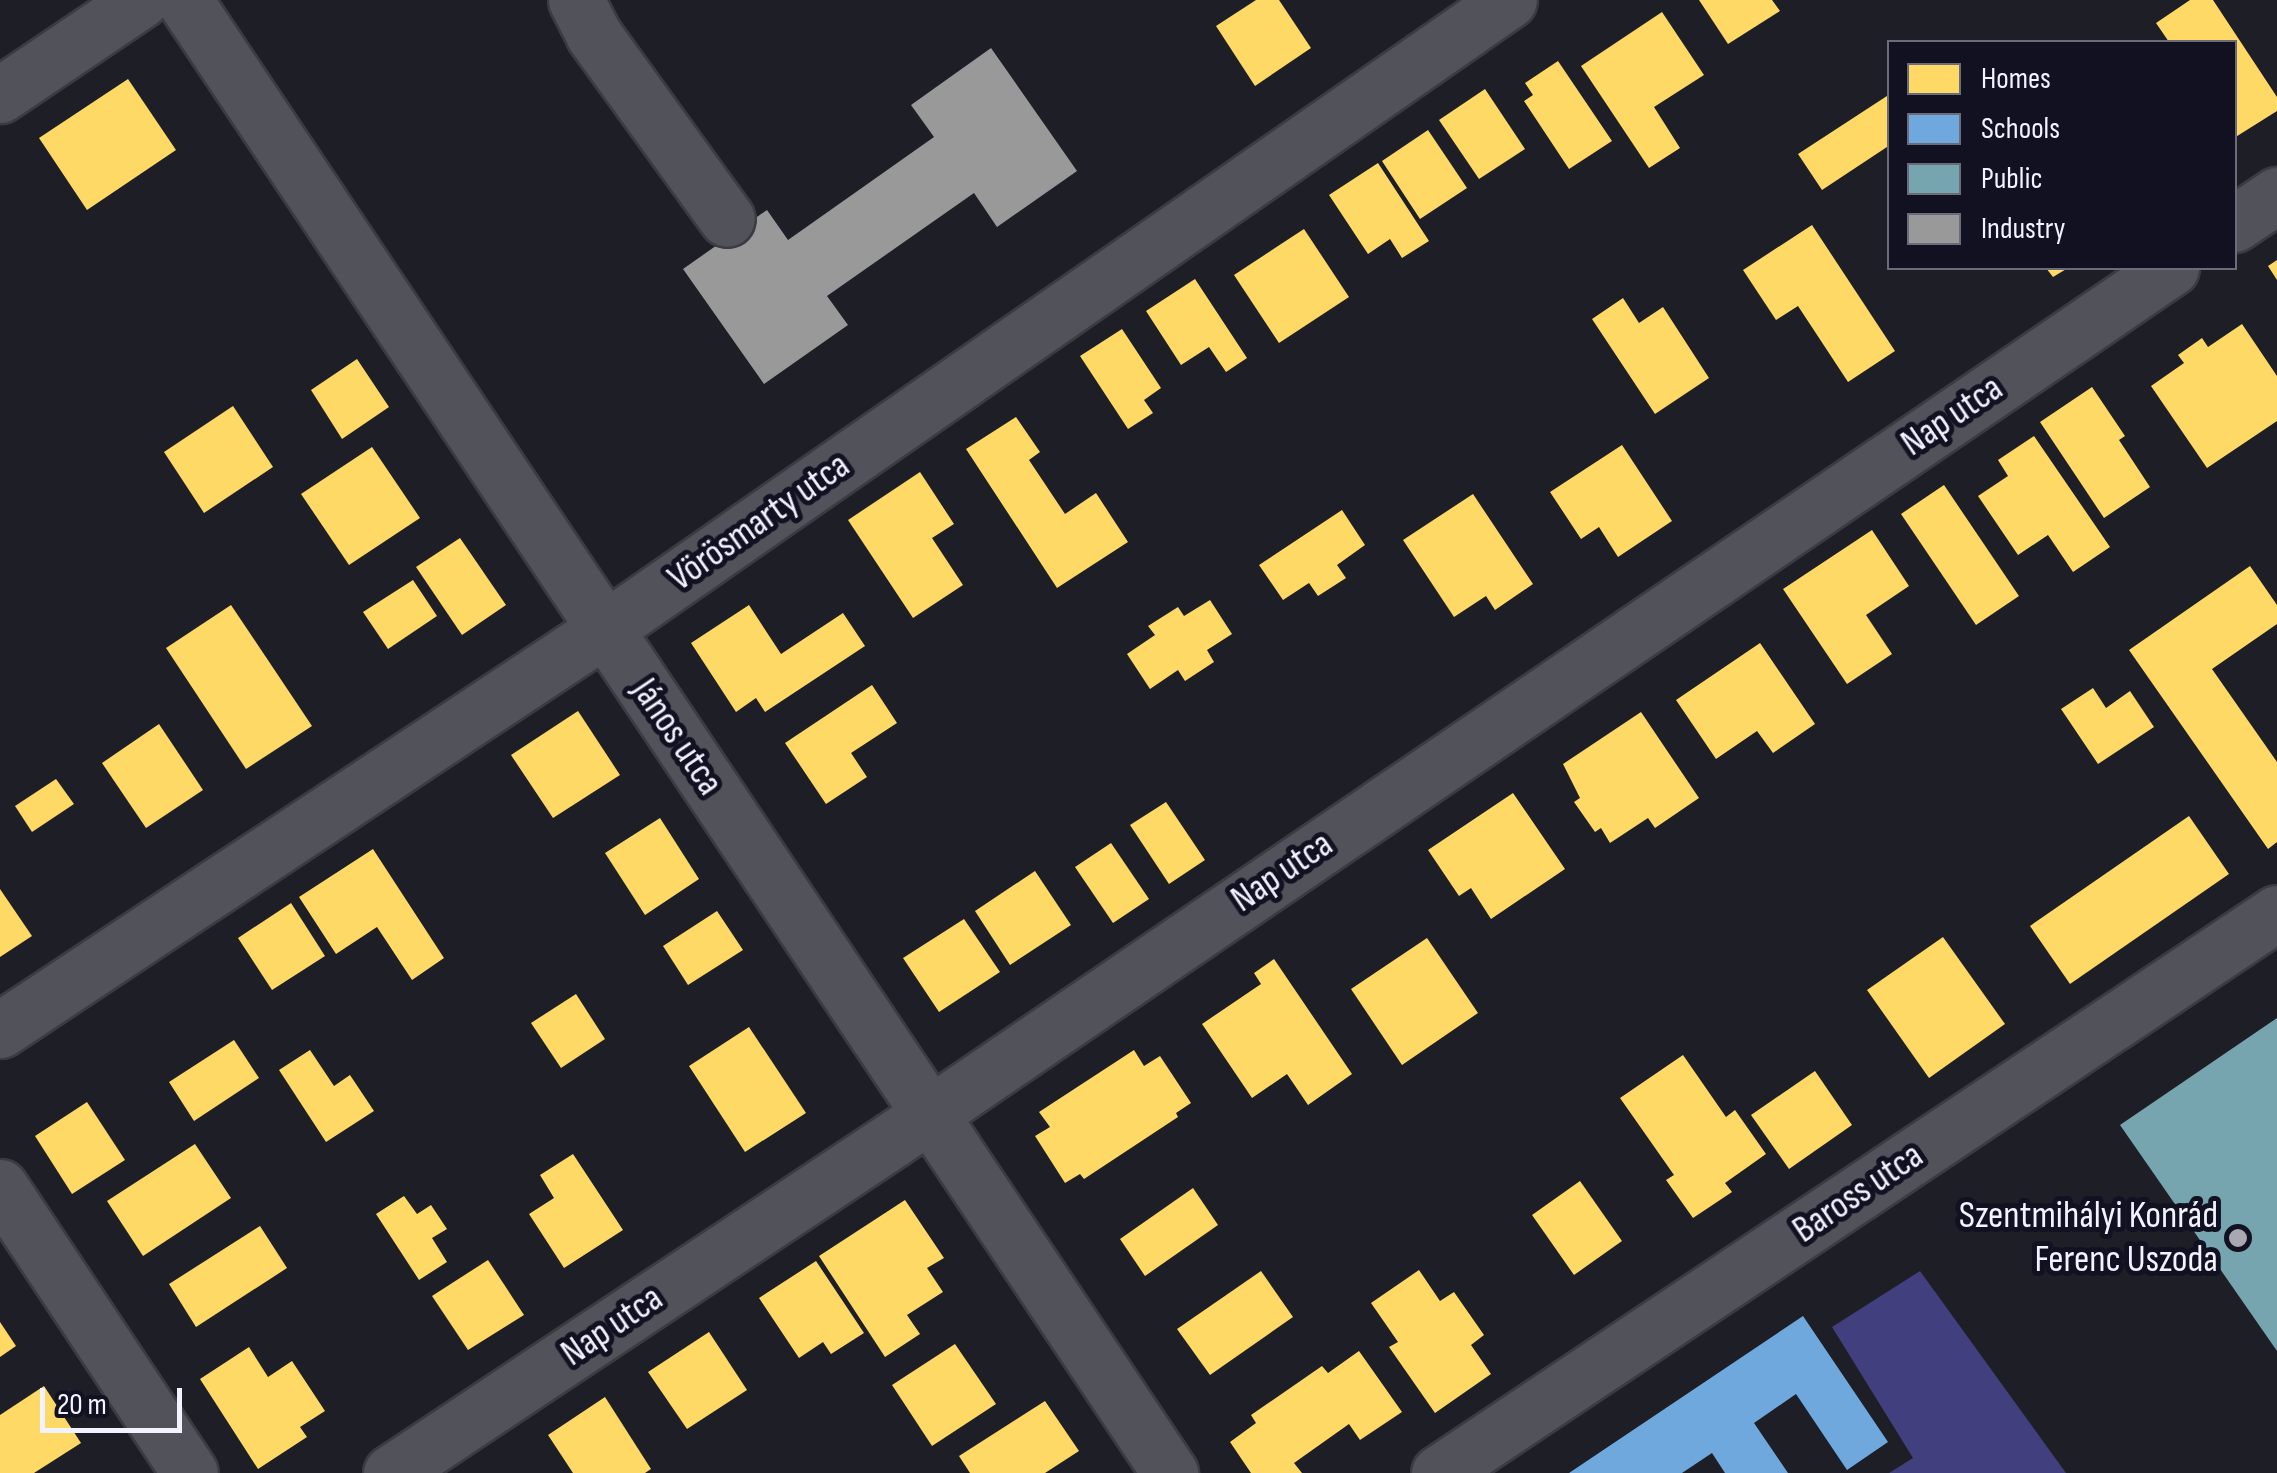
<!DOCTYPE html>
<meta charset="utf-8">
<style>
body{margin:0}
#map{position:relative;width:2277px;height:1473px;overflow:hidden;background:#1e1e27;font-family:"Sofia Sans Condensed",sans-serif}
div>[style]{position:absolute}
.forest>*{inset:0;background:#413f7d}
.homes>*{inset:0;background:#ffd966}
.schools>*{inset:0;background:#6fa8dc}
.public>*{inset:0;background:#76a5af}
.industry>*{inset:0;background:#999}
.roads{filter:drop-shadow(2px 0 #3b3b42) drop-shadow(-2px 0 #3b3b42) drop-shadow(0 2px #3b3b42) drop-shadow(0 -2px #3b3b42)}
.minor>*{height:55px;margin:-27.5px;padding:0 27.5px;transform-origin:27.5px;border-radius:27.5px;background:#52535a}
.dots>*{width:28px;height:28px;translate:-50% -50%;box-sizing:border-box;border:5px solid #111121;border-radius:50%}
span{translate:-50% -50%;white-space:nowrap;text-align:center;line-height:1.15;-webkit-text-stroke:10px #111121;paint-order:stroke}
.street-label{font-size:38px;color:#f2f3ff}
.poi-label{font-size:38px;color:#f2f3ff}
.right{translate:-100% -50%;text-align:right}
.legend{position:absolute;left:1887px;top:40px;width:350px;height:230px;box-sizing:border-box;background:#111121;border:2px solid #6b6b7a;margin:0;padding:12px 18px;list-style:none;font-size:30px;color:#f2f3ff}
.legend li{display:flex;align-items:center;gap:20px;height:50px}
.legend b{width:50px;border:2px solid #6b6b7a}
.scale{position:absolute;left:40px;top:1388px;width:142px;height:45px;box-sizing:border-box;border:5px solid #f2f3ff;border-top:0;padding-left:12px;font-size:30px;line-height:35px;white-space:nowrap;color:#f2f3ff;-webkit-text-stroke:8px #111121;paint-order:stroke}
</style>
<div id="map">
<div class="forest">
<i style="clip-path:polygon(1920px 1271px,2066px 1473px,1889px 1473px,1913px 1458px,1832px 1327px)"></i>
</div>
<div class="homes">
<i style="clip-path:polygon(1256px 0,1279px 0,1311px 48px,1255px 86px,1216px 26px)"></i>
<i style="clip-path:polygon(1699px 0,1772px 0,1780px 11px,1728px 44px)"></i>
<i style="clip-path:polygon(2190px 0,2213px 0,2277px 97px,2277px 111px,2234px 138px,2234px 42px,2169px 42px,2156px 23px)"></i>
<i style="clip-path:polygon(1662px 12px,1704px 75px,1654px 107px,1680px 148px,1649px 168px,1581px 66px)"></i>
<i style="clip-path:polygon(1558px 61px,1612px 141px,1569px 169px,1524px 101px,1533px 95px,1525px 83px)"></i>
<i style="clip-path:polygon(128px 79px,176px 150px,87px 210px,39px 138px)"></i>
<i style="clip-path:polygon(1485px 89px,1525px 149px,1479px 179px,1439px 120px)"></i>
<i style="clip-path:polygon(1890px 94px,1890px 145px,1822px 190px,1798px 154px)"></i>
<i style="clip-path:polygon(1428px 130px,1467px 188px,1420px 219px,1382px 161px)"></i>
<i style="clip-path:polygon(1378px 163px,1429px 241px,1402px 258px,1390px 239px,1368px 254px,1329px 195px)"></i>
<i style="clip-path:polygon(1812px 225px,1895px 351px,1848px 382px,1798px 306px,1776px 320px,1743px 270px)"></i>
<i style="clip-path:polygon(1304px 229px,1349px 297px,1279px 343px,1234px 275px)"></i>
<i style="clip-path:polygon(2277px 260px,2277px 280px,2268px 266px)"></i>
<i style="clip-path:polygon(2046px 268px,2068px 268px,2053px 277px)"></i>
<i style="clip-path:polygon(1195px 279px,1247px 358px,1226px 372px,1209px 347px,1181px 365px,1146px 311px)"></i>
<i style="clip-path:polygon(1623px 298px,1639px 323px,1663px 307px,1709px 378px,1655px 414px,1592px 319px)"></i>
<i style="clip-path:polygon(2242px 324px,2277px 376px,2277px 421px,2207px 468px,2151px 386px,2184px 363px,2178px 355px,2202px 338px,2208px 347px)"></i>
<i style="clip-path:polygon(1122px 329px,1161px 388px,1144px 400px,1153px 413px,1128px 429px,1080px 356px)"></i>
<i style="clip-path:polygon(357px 359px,389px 407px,342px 439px,311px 390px)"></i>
<i style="clip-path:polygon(2092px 387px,2125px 436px,2119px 440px,2150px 487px,2104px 518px,2040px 422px)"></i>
<i style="clip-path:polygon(233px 406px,273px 467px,204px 513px,164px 452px)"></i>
<i style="clip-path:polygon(1016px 417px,1040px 452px,1029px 460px,1065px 514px,1096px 493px,1128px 542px,1057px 588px,966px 449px)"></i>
<i style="clip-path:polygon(2034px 436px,2110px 547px,2073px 572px,2048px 535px,2018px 555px,1978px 496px,2008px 476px,1998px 460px)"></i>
<i style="clip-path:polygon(1622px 445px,1672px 521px,1618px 557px,1599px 527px,1581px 539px,1550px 492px)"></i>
<i style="clip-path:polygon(372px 447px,420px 518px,349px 565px,301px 494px)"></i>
<i style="clip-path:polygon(920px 472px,954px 524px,932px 538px,963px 585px,913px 618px,848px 520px)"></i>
<i style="clip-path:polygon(1944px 485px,2019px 596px,1976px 625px,1901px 514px)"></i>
<i style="clip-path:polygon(1473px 494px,1533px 584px,1495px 610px,1486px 596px,1454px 617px,1403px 540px)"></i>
<i style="clip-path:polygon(1342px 510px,1365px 545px,1337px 565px,1346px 578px,1318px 596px,1309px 583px,1283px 600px,1259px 565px)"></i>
<i style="clip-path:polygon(1872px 530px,1909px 586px,1866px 615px,1892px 654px,1847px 684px,1783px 589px)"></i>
<i style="clip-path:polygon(460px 538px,506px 605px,462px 635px,416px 567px)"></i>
<i style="clip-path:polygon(2250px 566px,2277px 605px,2277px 624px,2212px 669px,2277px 762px,2277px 842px,2268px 849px,2129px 650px)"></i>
<i style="clip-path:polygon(413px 580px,437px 616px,388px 649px,363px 612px)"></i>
<i style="clip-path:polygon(1210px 600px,1232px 634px,1207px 650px,1214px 662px,1185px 681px,1178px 670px,1150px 689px,1127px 654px,1155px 635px,1148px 626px,1178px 607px,1184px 616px)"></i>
<i style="clip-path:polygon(231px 605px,312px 726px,246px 769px,166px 648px)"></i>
<i style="clip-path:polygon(749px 605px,781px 654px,843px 613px,865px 646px,765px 712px,756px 698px,736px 712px,691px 643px)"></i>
<i style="clip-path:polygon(1760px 643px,1815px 724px,1773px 753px,1757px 731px,1716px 759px,1676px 700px)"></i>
<i style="clip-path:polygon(872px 685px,897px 723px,851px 753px,867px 777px,826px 804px,785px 743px)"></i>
<i style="clip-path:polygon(2093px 688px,2106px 708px,2130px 691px,2154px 727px,2098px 764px,2061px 709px)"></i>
<i style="clip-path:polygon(578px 711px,620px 775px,553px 818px,511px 755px)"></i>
<i style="clip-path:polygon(1641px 712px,1699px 798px,1655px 828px,1648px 818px,1610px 843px,1601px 828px,1595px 832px,1574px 802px,1580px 798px,1563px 764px)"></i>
<i style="clip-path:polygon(159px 724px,203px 790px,146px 828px,102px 763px)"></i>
<i style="clip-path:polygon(56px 779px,74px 804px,32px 832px,15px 806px)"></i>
<i style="clip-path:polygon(1513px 793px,1565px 869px,1491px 919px,1471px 888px,1459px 896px,1428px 850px)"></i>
<i style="clip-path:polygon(1166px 802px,1205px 860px,1169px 884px,1130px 825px)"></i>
<i style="clip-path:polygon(2189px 816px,2229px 874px,2070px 984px,2030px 926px)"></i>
<i style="clip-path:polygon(660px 818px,699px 879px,645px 915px,605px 853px)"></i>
<i style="clip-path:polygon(1111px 843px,1149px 899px,1113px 923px,1075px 867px)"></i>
<i style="clip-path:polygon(373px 849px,444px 958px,412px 980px,377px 927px,336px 954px,299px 897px)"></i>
<i style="clip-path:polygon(1035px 871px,1071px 925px,1010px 965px,975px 911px)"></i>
<i style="clip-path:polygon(0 889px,32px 936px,0 957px)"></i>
<i style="clip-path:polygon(291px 903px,325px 956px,272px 990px,238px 938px)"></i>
<i style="clip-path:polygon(717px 911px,743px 950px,688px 985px,663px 946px)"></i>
<i style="clip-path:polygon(964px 919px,1000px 972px,939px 1012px,903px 958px)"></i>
<i style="clip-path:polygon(1943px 937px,2005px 1024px,1929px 1078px,1867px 990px)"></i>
<i style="clip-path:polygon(1427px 938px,1478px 1013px,1402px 1065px,1351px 989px)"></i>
<i style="clip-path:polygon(1274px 959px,1352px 1074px,1308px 1105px,1287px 1074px,1252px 1098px,1202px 1024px,1261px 984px,1254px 973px)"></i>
<i style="clip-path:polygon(576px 994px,605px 1039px,561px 1068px,531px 1023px)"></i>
<i style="clip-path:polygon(749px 1027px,806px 1113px,745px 1152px,689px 1066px)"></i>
<i style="clip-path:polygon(234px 1040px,259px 1078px,194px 1121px,169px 1082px)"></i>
<i style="clip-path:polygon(310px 1050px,334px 1086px,350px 1075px,374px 1111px,326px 1142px,279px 1070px)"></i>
<i style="clip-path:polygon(1134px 1050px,1144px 1066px,1160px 1056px,1191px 1103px,1176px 1113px,1178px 1117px,1084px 1179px,1080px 1174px,1065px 1183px,1035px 1136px,1050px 1127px,1039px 1112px)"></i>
<i style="clip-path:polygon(1683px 1055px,1726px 1117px,1735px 1110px,1766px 1154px,1725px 1183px,1732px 1192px,1693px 1218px,1666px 1180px,1674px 1175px,1620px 1098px)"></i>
<i style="clip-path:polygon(1815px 1071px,1852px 1125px,1789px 1169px,1751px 1115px)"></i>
<i style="clip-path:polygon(87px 1102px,125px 1160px,72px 1194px,35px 1136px)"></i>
<i style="clip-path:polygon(195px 1144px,231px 1198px,143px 1256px,107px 1201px)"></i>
<i style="clip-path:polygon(573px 1154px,623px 1230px,564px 1268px,529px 1214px,554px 1198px,540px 1175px)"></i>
<i style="clip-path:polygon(1580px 1181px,1622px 1241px,1574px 1275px,1532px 1215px)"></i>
<i style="clip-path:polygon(1193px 1188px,1218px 1225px,1145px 1276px,1120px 1239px)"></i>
<i style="clip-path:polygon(404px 1196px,417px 1214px,431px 1205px,447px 1229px,432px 1238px,447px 1262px,419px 1280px,376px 1214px)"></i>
<i style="clip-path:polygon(905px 1200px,944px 1258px,927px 1268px,943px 1292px,907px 1315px,920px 1334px,885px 1357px,819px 1256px)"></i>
<i style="clip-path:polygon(260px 1226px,287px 1268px,196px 1327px,169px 1284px)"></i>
<i style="clip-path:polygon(488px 1260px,524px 1315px,468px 1350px,432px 1296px)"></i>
<i style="clip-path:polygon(816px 1261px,864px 1333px,831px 1354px,823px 1342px,799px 1358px,759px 1298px)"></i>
<i style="clip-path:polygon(1419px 1270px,1440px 1301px,1454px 1292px,1484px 1335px,1471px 1345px,1491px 1374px,1435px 1413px,1389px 1347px,1398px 1342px,1371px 1303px)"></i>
<i style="clip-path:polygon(1261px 1271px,1293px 1317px,1210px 1375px,1177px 1329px)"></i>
<i style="clip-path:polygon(0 1322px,16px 1346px,0 1357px)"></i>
<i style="clip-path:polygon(709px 1332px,747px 1390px,687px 1429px,648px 1372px)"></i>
<i style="clip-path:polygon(955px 1344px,996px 1404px,932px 1446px,892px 1385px)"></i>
<i style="clip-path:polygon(249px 1347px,268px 1377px,292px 1361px,325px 1411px,300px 1427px,307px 1437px,258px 1469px,200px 1379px)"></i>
<i style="clip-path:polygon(1359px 1351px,1402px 1412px,1360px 1440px,1349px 1424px,1294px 1463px,1302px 1473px,1251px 1473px,1230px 1442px,1256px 1423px,1251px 1415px,1322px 1366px,1328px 1373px)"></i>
<i style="clip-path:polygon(44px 1386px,81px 1443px,34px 1473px,0 1473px,0 1415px)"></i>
<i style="clip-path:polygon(605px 1397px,651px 1469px,645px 1473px,573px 1473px,548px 1435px)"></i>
<i style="clip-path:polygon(1045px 1401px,1079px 1451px,1045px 1473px,970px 1473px,959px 1456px)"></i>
</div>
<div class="schools">
<i style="clip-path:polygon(1803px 1316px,1888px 1442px,1847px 1470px,1796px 1394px,1754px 1423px,1788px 1473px,1725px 1473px,1712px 1453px,1682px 1473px,1569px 1473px)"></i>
</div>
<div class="public">
<i style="clip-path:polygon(2277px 1018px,2277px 1351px,2120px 1125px)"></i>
</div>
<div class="industry">
<i style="clip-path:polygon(991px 48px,1077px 171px,997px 227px,974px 193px,827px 296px,848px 325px,764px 384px,683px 269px,767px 210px,788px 240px,934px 137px,911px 105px)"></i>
</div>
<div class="roads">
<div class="minor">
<i style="left:184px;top:0;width:1773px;rotate:56.2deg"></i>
<i style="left:576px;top:0;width:38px;rotate:63deg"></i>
<i style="left:593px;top:34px;width:228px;rotate:54.1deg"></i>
<i style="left:0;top:95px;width:170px;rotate:-34deg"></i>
<i style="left:2234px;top:224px;width:52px;rotate:-34deg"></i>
<i style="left:0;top:1030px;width:726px;rotate:-33.54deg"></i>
<i style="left:605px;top:629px;width:1101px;rotate:-34.83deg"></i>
<i style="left:0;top:1187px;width:343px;rotate:56.4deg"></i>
<i style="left:391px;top:1473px;width:602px;rotate:-33.61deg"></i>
<i style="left:892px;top:1140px;width:1548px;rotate:-34.29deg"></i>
<i style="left:1439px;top:1473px;width:1008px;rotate:-33.75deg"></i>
</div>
</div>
<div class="dots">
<i style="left:2238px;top:1238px;background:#a8a8b3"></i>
</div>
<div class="street-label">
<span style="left:1952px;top:416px;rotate:-34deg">Nap utca</span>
<span style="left:759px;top:522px;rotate:-35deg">Vörösmarty utca</span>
<span style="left:677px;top:737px;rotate:56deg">János utca</span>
<span style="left:1282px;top:872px;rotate:-34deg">Nap utca</span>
<span style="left:1858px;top:1193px;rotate:-34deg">Baross utca</span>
<span style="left:612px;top:1326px;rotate:-34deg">Nap utca</span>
</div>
<div class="poi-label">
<span class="right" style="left:2218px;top:1238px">Szentmihályi Konrád<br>Ferenc Uszoda</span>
</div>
<ul class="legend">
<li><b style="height:28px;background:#ffd966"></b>Homes</li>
<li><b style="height:28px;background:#6fa8dc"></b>Schools</li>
<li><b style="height:28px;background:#76a5af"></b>Public</li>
<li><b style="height:28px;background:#999"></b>Industry</li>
</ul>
<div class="scale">20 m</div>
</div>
